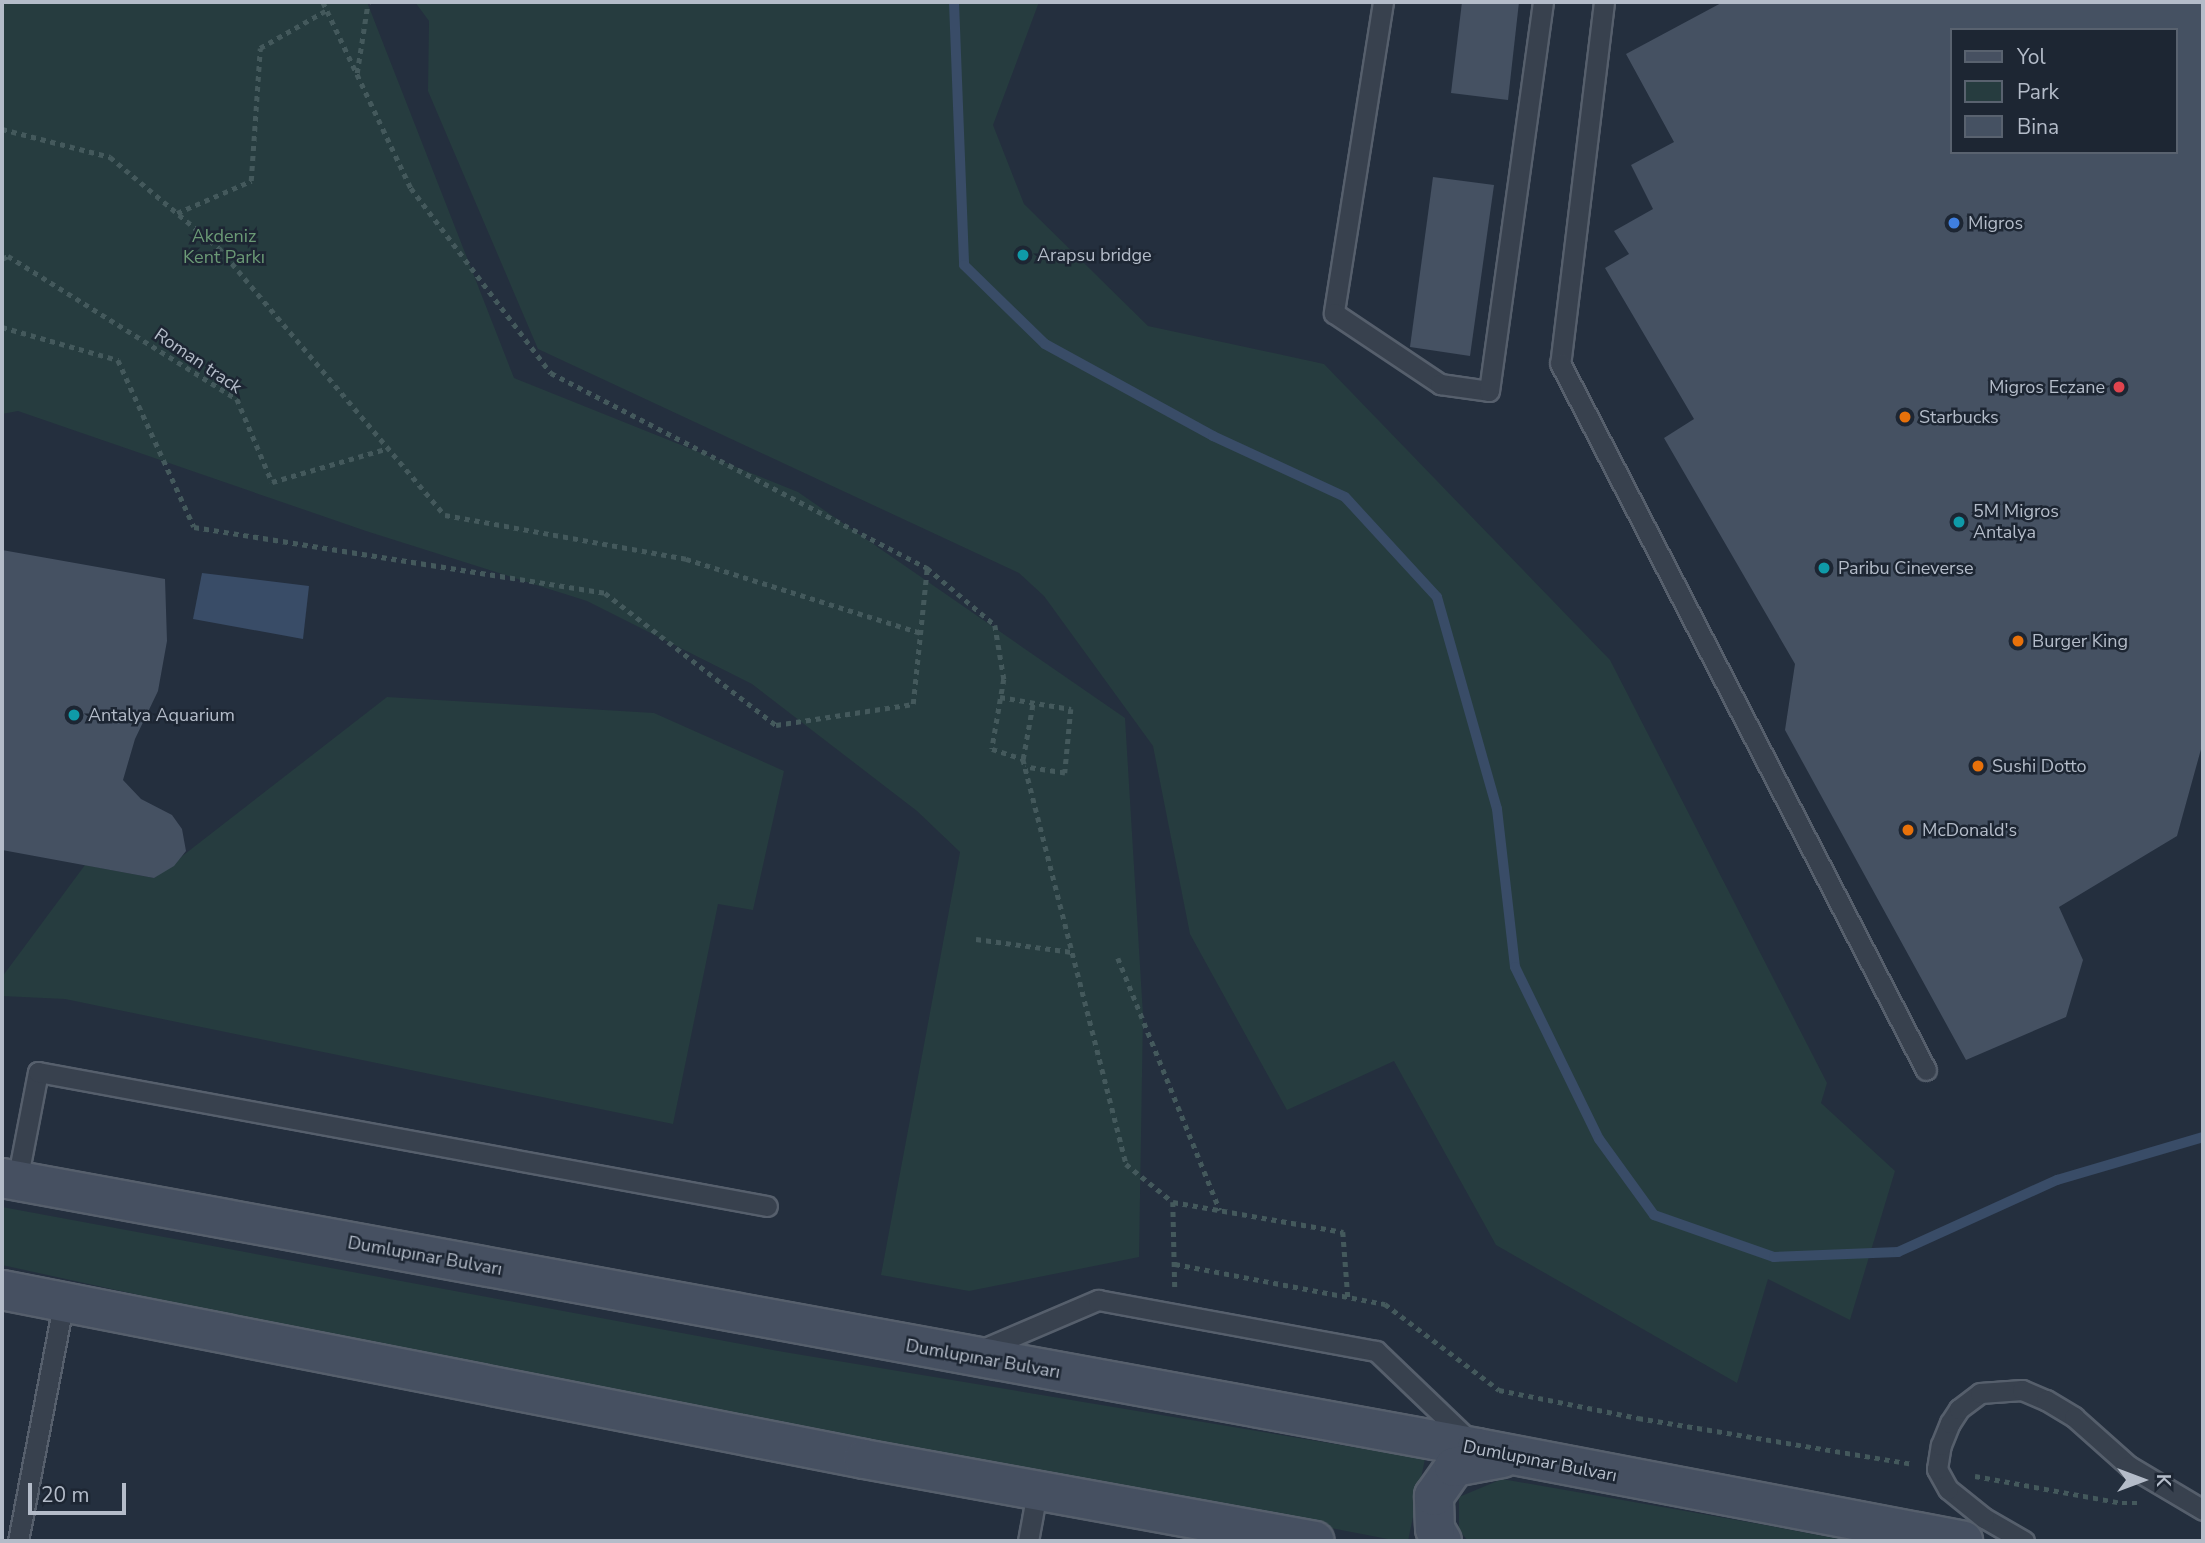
<!DOCTYPE html>
<meta charset="utf-8">
<style>
body{margin:0}
#map{position:relative;width:2205px;height:1543px;overflow:hidden;background:#242f3e;font-family:"Nunito Sans",sans-serif}
div>[style]{position:absolute}
.green>*{inset:0;background:#263c3f}
.water>*{inset:0;background:#394c67}
.stream>*{height:10px;margin:-5px;padding:0 5px;transform-origin:5px;border-radius:5px;background:#394c67}
.building>*{inset:0;background:#455162}
.path>*{height:4.5px;margin-top:-2.25px;transform-origin:0;background:repeating-linear-gradient(90deg,#44595c 0 5px,transparent 0 10px)}
.roads{filter:drop-shadow(2px 0 #565f6c) drop-shadow(-2px 0 #565f6c) drop-shadow(0 2px #565f6c) drop-shadow(0 -2px #565f6c)}
.service>*{height:19px;margin:-9.5px;padding:0 9.5px;transform-origin:9.5px;border-radius:9.5px;background:#38414e}
.secondary>*{height:38px;margin:-19px;padding:0 19px;transform-origin:19px;border-radius:19px;background:#465061}
.dots>*{width:19px;height:19px;translate:-50% -50%;box-sizing:border-box;border:4px solid #1d2633;border-radius:50%}
span{translate:-50% -50%;white-space:nowrap;text-align:center;line-height:1.15;-webkit-text-stroke:5px #1d2633;paint-order:stroke}
.poi-label{font-size:18px;color:#b4bcc9}
.left{translate:0 -50%;text-align:left}
.right{translate:-100% -50%;text-align:right}
.park-label{font-size:18px;color:#6b9a76}
.street-label{font-size:18px;color:#b4bcc9}
.frame{position:absolute;inset:0;border:4px solid #b4bcc9;pointer-events:none}
.legend{position:absolute;left:1950px;top:28px;width:228px;height:126px;box-sizing:border-box;background:#1d2633;border:2px solid #59626f;margin:0;padding:9px 12px;list-style:none;font-size:21px;color:#b4bcc9}
.legend li{display:flex;align-items:center;gap:14px;height:35px}
.legend b{width:35px;border:2px solid #59626f}
.north{position:absolute;left:2107px;top:1445px;width:70px;height:70px;-webkit-text-stroke:5px #1d2633;paint-order:stroke;rotate:90deg;font-size:19px;font-weight:700;line-height:28px;text-align:center;color:#b4bcc9}
.north::after{content:'';display:block;margin:auto;width:24px;height:32px;background:#b4bcc9;clip-path:polygon(50% 0,100% 100%,50% 72%,0 100%)}
.scale{position:absolute;left:28px;top:1483px;width:98px;height:32px;box-sizing:border-box;border:4px solid #b4bcc9;border-top:0;padding-left:9px;font-size:21px;line-height:24px;white-space:nowrap;color:#b4bcc9;-webkit-text-stroke:5px #1d2633;paint-order:stroke}
</style>
<div id="map">
<div class="green">
<i style="clip-path:polygon(2px 2px,367px 2px,514px 378px,798px 492px,1125px 718px,1143px 1015px,1139px 1257px,969px 1291px,881px 1275px,960px 852px,917px 811px,752px 684px,587px 601px,366px 531px,18px 411px,2px 414px)"></i>
<i style="clip-path:polygon(415px 2px,1039px 2px,993px 125px,1024px 204px,1148px 326px,1324px 364px,1610px 660px,1827px 1083px,1821px 1103px,1895px 1171px,1850px 1320px,1768px 1279px,1737px 1383px,1496px 1245px,1394px 1061px,1287px 1110px,1190px 934px,1153px 746px,1044px 596px,1019px 573px,538px 349px,428px 91px,429px 21px)"></i>
<i style="clip-path:polygon(387px 697px,654px 713px,784px 771px,753px 910px,718px 904px,673px 1124px,65px 999px,2px 996px,2px 977px,85px 865px,154px 878px)"></i>
<i style="clip-path:polygon(2px 1207px,784px 1352px,1425px 1459px,1408px 1541px,1398px 1541px,221px 1313px,2px 1265px)"></i>
<i style="clip-path:polygon(1502px 1479px,1765px 1525px,1850px 1541px,1468px 1541px,1459px 1530px,1459px 1497px)"></i>
</div>
<div class="water">
<i style="clip-path:polygon(202px 573px,309px 586px,303px 639px,193px 619px)"></i>
</div>
<div class="stream">
<i style="left:954px;top:2px;width:263px;rotate:87.8deg"></i>
<i style="left:964px;top:265px;width:113px;rotate:44.3deg"></i>
<i style="left:1045px;top:344px;width:192px;rotate:28.7deg"></i>
<i style="left:1213px;top:436px;width:145px;rotate:24.8deg"></i>
<i style="left:1345px;top:497px;width:136px;rotate:47.4deg"></i>
<i style="left:1437px;top:597px;width:220px;rotate:74.2deg"></i>
<i style="left:1497px;top:809px;width:159px;rotate:83.5deg"></i>
<i style="left:1515px;top:967px;width:191px;rotate:64deg"></i>
<i style="left:1599px;top:1139px;width:94px;rotate:54.1deg"></i>
<i style="left:1654px;top:1215px;width:127px;rotate:19.3deg"></i>
<i style="left:1774px;top:1257px;width:124px;rotate:-2.3deg"></i>
<i style="left:1898px;top:1252px;width:175px;rotate:-24.4deg"></i>
<i style="left:2057px;top:1180px;width:152px;rotate:-16.4deg"></i>
</div>
<div class="building">
<i style="clip-path:polygon(1462px 2px,1519px 2px,1508px 100px,1451px 93px)"></i>
<i style="clip-path:polygon(evenodd,1723px 2px,2203px 2px,2203px 742px,2177px 836px,2059px 907px,2083px 960px,2066px 1017px,1966px 1060px,1785px 730px,1795px 664px,1664px 438px,1694px 419px,1605px 268px,1629px 254px,1614px 231px,1653px 209px,1631px 165px,1674px 142px,1626px 54px,1723px 2px,1951px 30px,2175px 30px,2175px 152px,1951px 152px,1951px 30px)"></i>
<i style="clip-path:polygon(1433px 177px,1494px 185px,1470px 356px,1410px 347px)"></i>
<i style="clip-path:polygon(2px 550px,165px 579px,167px 641px,158px 691px,135px 739px,123px 780px,141px 799px,172px 815px,182px 829px,186px 851px,174px 866px,154px 878px,2px 850px)"></i>
</div>
<div class="path">
<i style="left:323px;top:2px;width:206px;rotate:64.7deg"></i>
<i style="left:411px;top:188px;width:232px;rotate:52.9deg"></i>
<i style="left:551px;top:373px;width:424px;rotate:27.4deg"></i>
<i style="left:927px;top:568px;width:89px;rotate:40deg"></i>
<i style="left:995px;top:625px;width:55px;rotate:80.5deg"></i>
<i style="left:1004px;top:679px;width:71px;rotate:99.7deg"></i>
<i style="left:992px;top:749px;width:33px;rotate:18deg"></i>
<i style="left:1023px;top:759px;width:418px;rotate:75.7deg"></i>
<i style="left:1126px;top:1164px;width:60px;rotate:39deg"></i>
<i style="left:1173px;top:1202px;width:88px;rotate:88.7deg"></i>
<i style="left:357px;top:73px;width:72px;rotate:-81.2deg"></i>
<i style="left:2px;top:129px;width:112px;rotate:14.5deg"></i>
<i style="left:110px;top:157px;width:142px;rotate:39.9deg"></i>
<i style="left:219px;top:248px;width:350px;rotate:49.8deg"></i>
<i style="left:445px;top:515px;width:245px;rotate:10.3deg"></i>
<i style="left:686px;top:559px;width:246px;rotate:17.5deg"></i>
<i style="left:177px;top:213px;width:81px;rotate:-23.4deg"></i>
<i style="left:251px;top:181px;width:133px;rotate:-86.1deg"></i>
<i style="left:260px;top:48px;width:77px;rotate:-29.6deg"></i>
<i style="left:2px;top:259px;width:7px;rotate:-27deg"></i>
<i style="left:8px;top:256px;width:270px;rotate:32deg"></i>
<i style="left:237px;top:399px;width:90px;rotate:67.1deg"></i>
<i style="left:272px;top:482px;width:122px;rotate:-16.2deg"></i>
<i style="left:2px;top:327px;width:121px;rotate:15.9deg"></i>
<i style="left:118px;top:360px;width:183px;rotate:65.5deg"></i>
<i style="left:194px;top:527px;width:416px;rotate:9.1deg"></i>
<i style="left:605px;top:593px;width:216px;rotate:37.7deg"></i>
<i style="left:776px;top:725px;width:139px;rotate:-8.7deg"></i>
<i style="left:913px;top:704px;width:137px;rotate:-84.1deg"></i>
<i style="left:1000px;top:697px;width:72px;rotate:9.6deg"></i>
<i style="left:1071px;top:709px;width:64px;rotate:95.4deg"></i>
<i style="left:1065px;top:773px;width:40px;rotate:-171.5deg"></i>
<i style="left:1023px;top:759px;width:57px;rotate:-79.9deg"></i>
<i style="left:976px;top:939px;width:97px;rotate:7.7deg"></i>
<i style="left:1118px;top:958px;width:272px;rotate:68deg"></i>
<i style="left:1173px;top:1202px;width:173px;rotate:10deg"></i>
<i style="left:1343px;top:1232px;width:65px;rotate:85.6deg"></i>
<i style="left:1175px;top:1264px;width:214px;rotate:10.8deg"></i>
<i style="left:1385px;top:1304px;width:143px;rotate:37deg"></i>
<i style="left:1499px;top:1390px;width:142px;rotate:11.4deg"></i>
<i style="left:1638px;top:1418px;width:278px;rotate:9.5deg"></i>
<i style="left:1975px;top:1476px;width:149px;rotate:10.4deg"></i>
<i style="left:2122px;top:1503px;width:17px"></i>
</div>
<div class="roads">
<div class="service">
<i style="left:1383px;top:2px;width:315px;rotate:99deg"></i>
<i style="left:1334px;top:313px;width:128px;rotate:33.8deg"></i>
<i style="left:1440px;top:384px;width:49px;rotate:8.1deg"></i>
<i style="left:1489px;top:391px;width:393px;rotate:-82.1deg"></i>
<i style="left:1604px;top:2px;width:364px;rotate:96.9deg"></i>
<i style="left:1560px;top:363px;width:796px;rotate:62.63deg"></i>
<i style="left:17px;top:1181px;width:111px;rotate:-79.1deg"></i>
<i style="left:38px;top:1072px;width:741px;rotate:10.42deg"></i>
<i style="left:976px;top:1352px;width:133px;rotate:-23.1deg"></i>
<i style="left:1098px;top:1300px;width:283px;rotate:10.4deg"></i>
<i style="left:1376px;top:1351px;width:132px;rotate:43.8deg"></i>
<i style="left:18px;top:1541px;width:241px;rotate:-79.2deg"></i>
<i style="left:1028px;top:1541px;width:50px;rotate:-79.6deg"></i>
<i style="left:2024px;top:1541px;width:46px;rotate:-150.1deg"></i>
<i style="left:1984px;top:1518px;width:46px;rotate:-141.1deg"></i>
<i style="left:1948px;top:1489px;width:23px;rotate:-119deg"></i>
<i style="left:1937px;top:1469px;width:24px;rotate:-81deg"></i>
<i style="left:1941px;top:1445px;width:24px;rotate:-68deg"></i>
<i style="left:1950px;top:1423px;width:17px;rotate:-57deg"></i>
<i style="left:1959px;top:1409px;width:26px;rotate:-37deg"></i>
<i style="left:1980px;top:1393px;width:42px;rotate:-4.1deg"></i>
<i style="left:2022px;top:1390px;width:26px;rotate:23deg"></i>
<i style="left:2046px;top:1400px;width:33px;rotate:31deg"></i>
<i style="left:2074px;top:1417px;width:74px;rotate:41.7deg"></i>
<i style="left:2129px;top:1466px;width:86px;rotate:30.7deg"></i>
</div>
<div class="secondary">
<i style="left:2px;top:1178px;width:1500px;rotate:10.37deg"></i>
<i style="left:1477px;top:1448px;width:495px;rotate:10.8deg"></i>
<i style="left:2px;top:1290px;width:878px;rotate:11.09deg"></i>
<i style="left:864px;top:1459px;width:458px;rotate:10.3deg"></i>
<i style="left:1442px;top:1541px;width:14px;rotate:-120deg"></i>
<i style="left:1435px;top:1529px;width:33px;rotate:-92deg"></i>
<i style="left:1434px;top:1496px;width:35px;rotate:-55deg"></i>
<i style="left:1454px;top:1467px;width:49px;rotate:-10.6deg"></i>
</div>
</div>
<div class="dots">
<i style="left:1954px;top:223px;background:#3f7fe0"></i>
<i style="left:1023px;top:255px;background:#0f9aa8"></i>
<i style="left:2119px;top:387px;background:#e0444e"></i>
<i style="left:1905px;top:417px;background:#e8710a"></i>
<i style="left:1959px;top:522px;background:#0f9aa8"></i>
<i style="left:1824px;top:568px;background:#0f9aa8"></i>
<i style="left:2018px;top:641px;background:#e8710a"></i>
<i style="left:74px;top:715px;background:#0f9aa8"></i>
<i style="left:1978px;top:766px;background:#e8710a"></i>
<i style="left:1908px;top:830px;background:#e8710a"></i>
</div>
<div class="poi-label">
<span class="left" style="left:1968px;top:223px">Migros</span>
<span class="left" style="left:1037px;top:255px">Arapsu bridge</span>
<span class="right" style="left:2105px;top:387px">Migros Eczane</span>
<span class="left" style="left:1919px;top:417px">Starbucks</span>
<span class="left" style="left:1973px;top:522px">5M Migros<br>Antalya</span>
<span class="left" style="left:1838px;top:568px">Paribu Cineverse</span>
<span class="left" style="left:2032px;top:641px">Burger King</span>
<span class="left" style="left:88px;top:715px">Antalya Aquarium</span>
<span class="left" style="left:1992px;top:766px">Sushi Dotto</span>
<span class="left" style="left:1922px;top:830px">McDonald's</span>
</div>
<div class="park-label">
<span style="left:224px;top:247px">Akdeniz<br>Kent Parkı</span>
</div>
<div class="street-label">
<span style="left:198px;top:361px;rotate:34deg">Roman track</span>
<span style="left:425px;top:1256px;rotate:10deg">Dumlupınar Bulvarı</span>
<span style="left:983px;top:1359px;rotate:10deg">Dumlupınar Bulvarı</span>
<span style="left:1540px;top:1461px;rotate:11deg">Dumlupınar Bulvarı</span>
</div>
<div class="frame"></div>
<ul class="legend">
<li><b style="height:9px;background:#465061"></b>Yol</li>
<li><b style="height:19px;background:#263c3f"></b>Park</li>
<li><b style="height:19px;background:#455162"></b>Bina</li>
</ul>
<div class="north">K</div>
<div class="scale">20 m</div>
</div>
